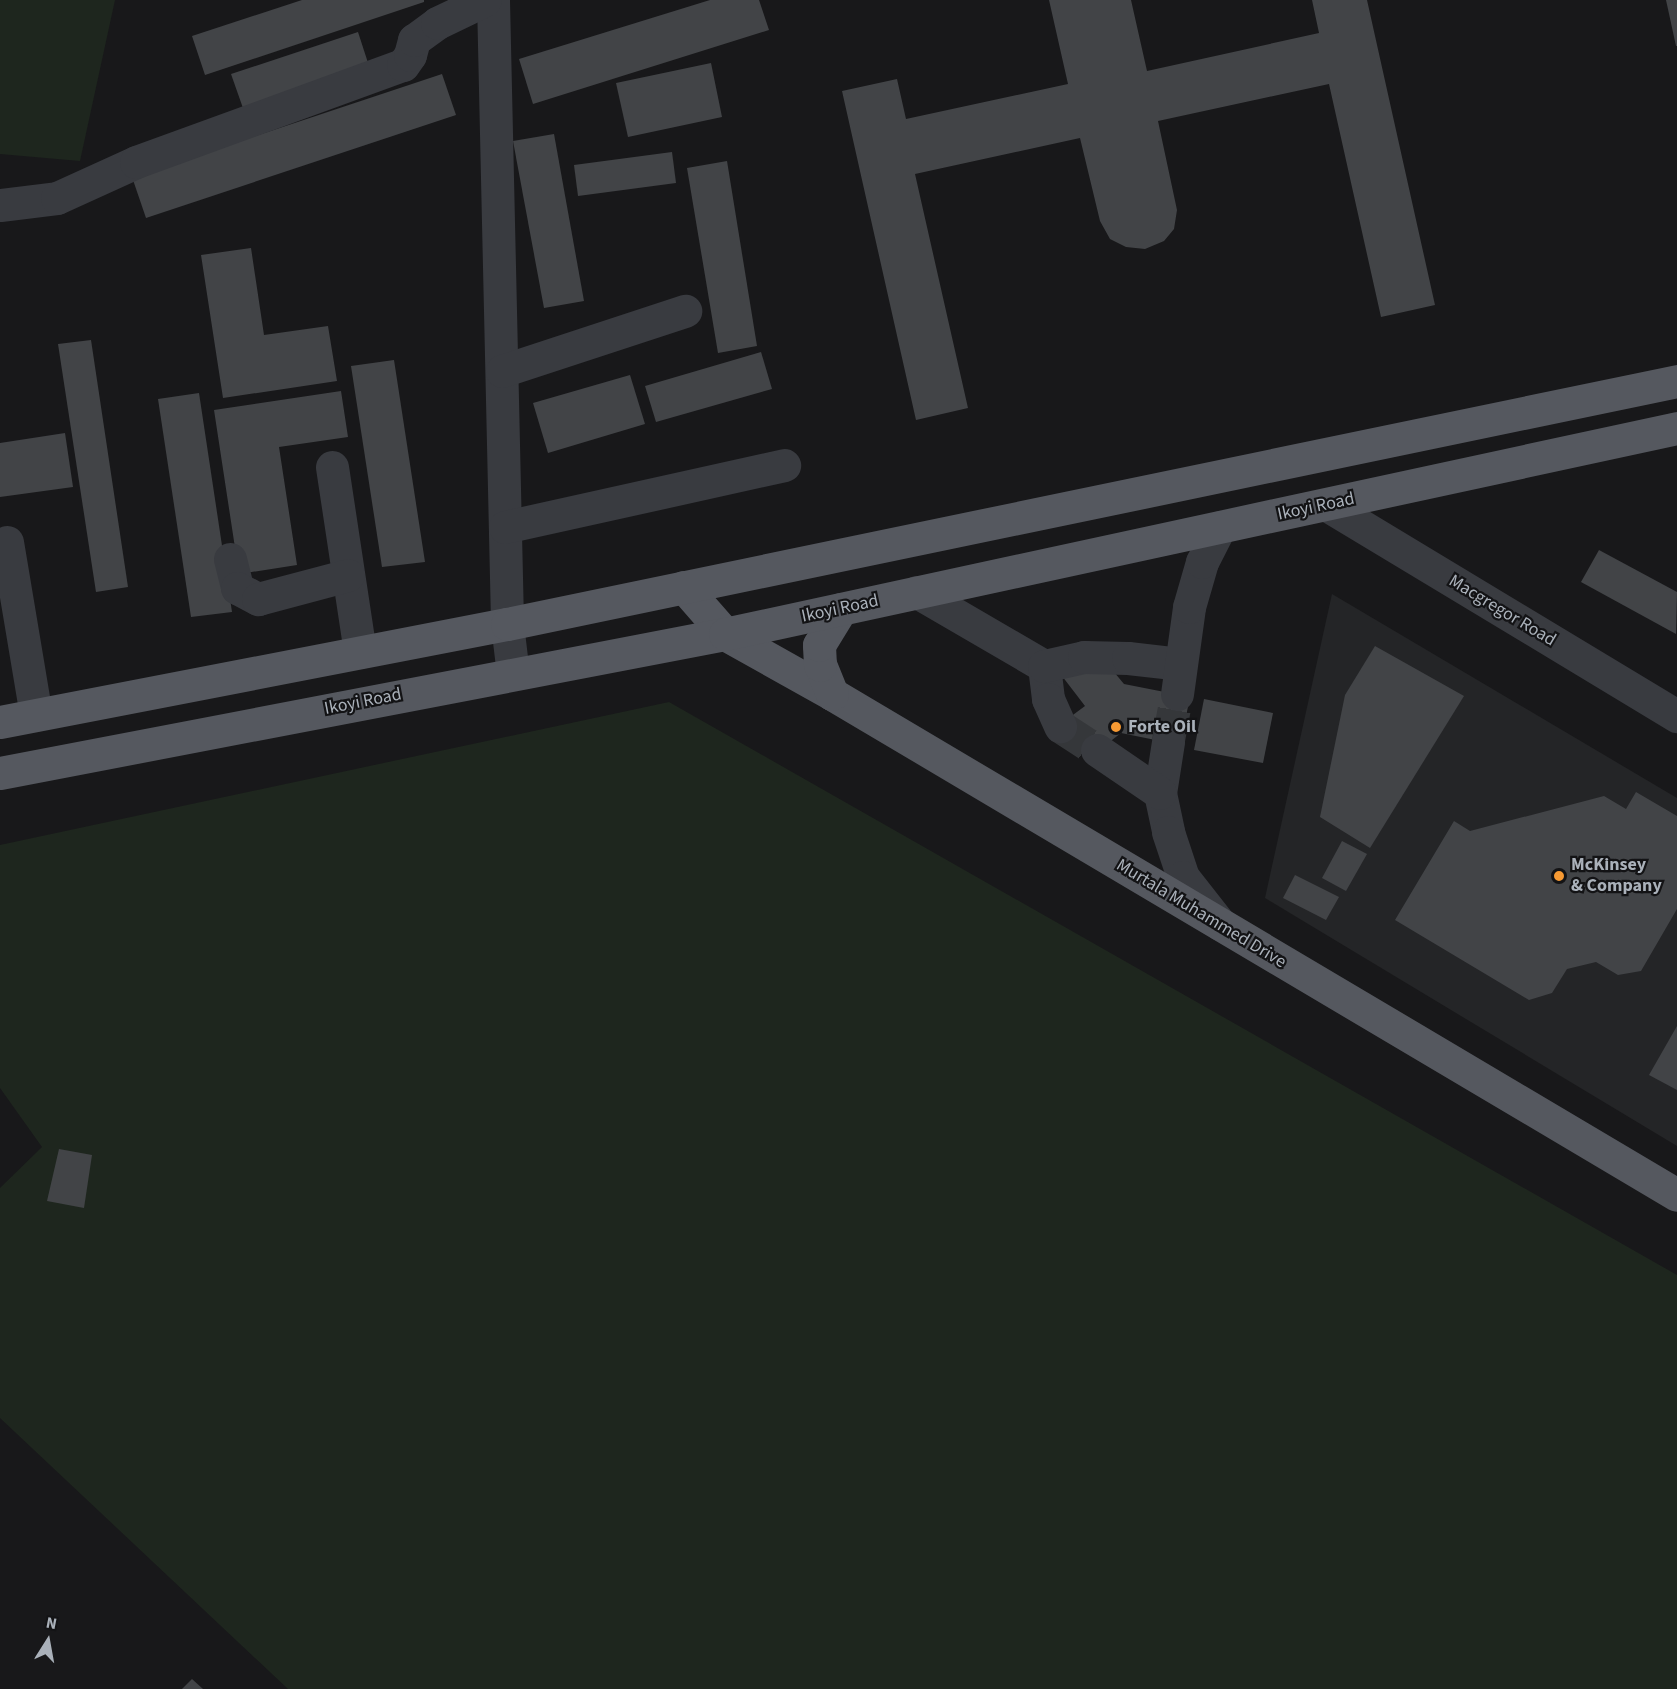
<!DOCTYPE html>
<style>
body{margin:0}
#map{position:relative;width:1677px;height:1689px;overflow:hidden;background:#18181a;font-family:"Source Sans 3",sans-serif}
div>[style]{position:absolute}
.built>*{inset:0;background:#242527}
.green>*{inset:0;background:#1e261e}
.building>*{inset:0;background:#424447}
.minor-tunnel>*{height:33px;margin-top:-16.5px;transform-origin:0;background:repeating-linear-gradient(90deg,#35373a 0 33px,transparent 0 49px)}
.minor>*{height:33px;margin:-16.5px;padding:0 16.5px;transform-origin:16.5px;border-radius:16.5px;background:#393b40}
.major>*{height:33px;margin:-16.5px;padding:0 16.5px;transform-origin:16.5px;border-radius:16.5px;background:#55585f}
.dots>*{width:16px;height:16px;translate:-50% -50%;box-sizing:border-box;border:3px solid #131315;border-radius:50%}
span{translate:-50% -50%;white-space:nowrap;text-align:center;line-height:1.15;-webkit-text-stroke:4.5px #131315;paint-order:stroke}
.street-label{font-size:18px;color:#aab1ba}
.poi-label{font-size:18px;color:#aab1ba;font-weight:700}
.left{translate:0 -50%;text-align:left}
.north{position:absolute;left:18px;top:1611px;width:60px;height:60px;-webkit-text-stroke:4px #131315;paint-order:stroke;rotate:11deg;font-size:16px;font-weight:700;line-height:24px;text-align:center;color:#aab1ba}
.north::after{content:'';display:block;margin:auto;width:21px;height:27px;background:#aab1ba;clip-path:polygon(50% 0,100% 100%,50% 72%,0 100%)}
</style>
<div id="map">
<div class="built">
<i style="clip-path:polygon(1332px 594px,1677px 798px,1677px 1146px,1265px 898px)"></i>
</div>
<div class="green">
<i style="clip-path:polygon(0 0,115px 0,80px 161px,0 154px)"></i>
<i style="clip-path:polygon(669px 702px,1677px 1275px,1677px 1689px,288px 1689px,0 1418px,0 1188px,42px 1147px,0 1088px,0 845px)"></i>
</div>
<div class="building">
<i style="clip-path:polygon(302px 0,424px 0,424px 2px,205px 75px,192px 36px)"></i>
<i style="clip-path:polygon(710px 0,759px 0,769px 30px,533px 104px,519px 59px)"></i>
<i style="clip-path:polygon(1049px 0,1131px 0,1147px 71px,1319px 33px,1312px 0,1367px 0,1435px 305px,1381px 317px,1329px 84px,1158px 121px,1177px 210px,1174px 229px,1164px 241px,1145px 249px,1126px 247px,1110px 239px,1100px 221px,1080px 138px,915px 174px,968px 408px,916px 420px,842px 91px,897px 79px,906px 119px,1068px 84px)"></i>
<i style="clip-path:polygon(1666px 0,1677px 0,1677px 46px,1676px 46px)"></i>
<i style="clip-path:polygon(358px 32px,370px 69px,244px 111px,231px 74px)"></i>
<i style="clip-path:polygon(711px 63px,722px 117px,628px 137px,616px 83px)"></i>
<i style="clip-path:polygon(442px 74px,456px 115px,146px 218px,132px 177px)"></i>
<i style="clip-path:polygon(554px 134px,584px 301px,544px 308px,513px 141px)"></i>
<i style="clip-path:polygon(672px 152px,676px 183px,578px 196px,574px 165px)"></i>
<i style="clip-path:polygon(727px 161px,757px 346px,718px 353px,687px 168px)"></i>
<i style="clip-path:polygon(251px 248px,264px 335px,328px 326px,337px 381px,223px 398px,201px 255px)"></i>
<i style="clip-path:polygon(91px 340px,128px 587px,96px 592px,58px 344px)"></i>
<i style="clip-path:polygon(761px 352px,772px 389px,656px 422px,645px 386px)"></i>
<i style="clip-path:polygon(394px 360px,425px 562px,382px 567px,351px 366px)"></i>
<i style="clip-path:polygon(630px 375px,645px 424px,548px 453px,533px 403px)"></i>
<i style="clip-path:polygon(341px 391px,348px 437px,279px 447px,297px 565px,239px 574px,214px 410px)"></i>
<i style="clip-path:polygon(199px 393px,232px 612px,191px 617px,158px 399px)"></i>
<i style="clip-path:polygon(65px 433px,73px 487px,0 497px,0 443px)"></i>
<i style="clip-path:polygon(1599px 550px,1677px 592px,1676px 634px,1581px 582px)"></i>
<i style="clip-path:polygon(1375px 646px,1464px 696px,1370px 848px,1320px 817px,1345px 695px)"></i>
<i style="clip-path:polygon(1109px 666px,1124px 684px,1190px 697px,1180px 745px,1121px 733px,1094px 754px,1054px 729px,1085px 706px,1062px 676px)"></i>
<i style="clip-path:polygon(1204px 699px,1273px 713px,1263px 763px,1194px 750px)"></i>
<i style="clip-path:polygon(1636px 792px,1677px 816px,1677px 909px,1641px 971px,1618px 975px,1596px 962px,1567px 969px,1552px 993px,1529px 1000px,1395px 920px,1454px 821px,1470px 831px,1604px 796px,1626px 809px)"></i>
<i style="clip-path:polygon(1342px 841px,1367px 854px,1346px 891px,1322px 878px)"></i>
<i style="clip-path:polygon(1295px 875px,1339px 897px,1326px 920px,1283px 898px)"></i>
<i style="clip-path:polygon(1677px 1026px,1677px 1090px,1649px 1075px)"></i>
<i style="clip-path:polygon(59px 1149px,92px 1155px,84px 1208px,47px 1201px)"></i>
<i style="clip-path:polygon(192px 1679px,203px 1689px,182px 1689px)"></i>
</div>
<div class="minor-tunnel">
<i style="left:1060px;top:726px;width:44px;rotate:33deg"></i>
<i style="left:1168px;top:742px;width:49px;rotate:-79.4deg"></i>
</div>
<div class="minor">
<i style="left:493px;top:0;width:624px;rotate:88.71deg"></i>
<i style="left:507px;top:624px;width:50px;rotate:83.2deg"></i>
<i style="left:0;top:205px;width:57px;rotate:-7deg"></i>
<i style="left:57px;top:198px;width:87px;rotate:-24.5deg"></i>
<i style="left:136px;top:162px;width:284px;rotate:-20deg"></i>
<i style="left:403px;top:65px;width:12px;rotate:-55deg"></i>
<i style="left:410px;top:55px;width:16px;rotate:-75deg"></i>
<i style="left:414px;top:40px;width:29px;rotate:-36deg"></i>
<i style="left:437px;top:23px;width:53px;rotate:-25.6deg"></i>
<i style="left:502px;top:371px;width:193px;rotate:-18.2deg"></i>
<i style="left:332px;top:467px;width:187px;rotate:81.4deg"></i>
<i style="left:1327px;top:505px;width:409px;rotate:31.1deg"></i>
<i style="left:505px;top:527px;width:286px;rotate:-12.5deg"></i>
<i style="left:7px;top:542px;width:175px;rotate:80.5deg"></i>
<i style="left:230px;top:559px;width:30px;rotate:76deg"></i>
<i style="left:237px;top:588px;width:24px;rotate:28deg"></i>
<i style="left:258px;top:599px;width:93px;rotate:-14.9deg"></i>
<i style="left:917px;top:592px;width:147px;rotate:30.2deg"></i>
<i style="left:1044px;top:666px;width:33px;rotate:83deg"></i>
<i style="left:1048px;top:699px;width:30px;rotate:66deg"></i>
<i style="left:1044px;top:666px;width:41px;rotate:-12.7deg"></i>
<i style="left:1084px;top:657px;width:44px;rotate:1.3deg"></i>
<i style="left:1128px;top:658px;width:52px;rotate:6.6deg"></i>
<i style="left:1177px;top:694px;width:88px;rotate:-82.1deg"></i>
<i style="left:1189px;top:607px;width:47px;rotate:-73.9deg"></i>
<i style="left:1202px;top:562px;width:39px;rotate:-63deg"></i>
<i style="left:1168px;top:742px;width:52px;rotate:98.9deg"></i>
<i style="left:1160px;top:793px;width:40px;rotate:78deg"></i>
<i style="left:1168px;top:832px;width:47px;rotate:71.6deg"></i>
<i style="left:1183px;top:877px;width:60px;rotate:51.8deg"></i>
<i style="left:1097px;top:750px;width:76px;rotate:34.3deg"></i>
</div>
<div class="major">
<i style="left:684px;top:587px;width:62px;rotate:48.9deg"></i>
<i style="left:725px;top:634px;width:123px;rotate:29.3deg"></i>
<i style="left:832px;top:694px;width:982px;rotate:30.66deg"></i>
<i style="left:832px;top:694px;width:31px;rotate:-112deg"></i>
<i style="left:820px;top:665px;width:20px;rotate:-93deg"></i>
<i style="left:819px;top:645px;width:42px;rotate:-58.6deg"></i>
<i style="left:0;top:722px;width:516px;rotate:-10.94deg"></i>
<i style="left:507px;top:624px;width:1195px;rotate:-11.73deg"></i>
<i style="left:0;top:773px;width:738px;rotate:-10.85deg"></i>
<i style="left:725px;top:634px;width:974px;rotate:-12.21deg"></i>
</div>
<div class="dots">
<i style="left:1116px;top:727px;background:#f79a33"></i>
<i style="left:1559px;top:876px;background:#f79a33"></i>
</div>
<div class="street-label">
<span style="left:1316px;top:507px;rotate:-12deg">Ikoyi Road</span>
<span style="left:840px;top:609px;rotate:-12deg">Ikoyi Road</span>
<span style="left:1502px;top:611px;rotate:31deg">Macgregor Road</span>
<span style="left:363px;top:702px;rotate:-11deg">Ikoyi Road</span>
<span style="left:1201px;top:914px;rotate:31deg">Murtala Muhammed Drive</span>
</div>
<div class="poi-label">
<span class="left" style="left:1128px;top:727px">Forte Oil</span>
<span class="left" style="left:1571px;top:876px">McKinsey<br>&amp; Company</span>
</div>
<div class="north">N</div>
</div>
